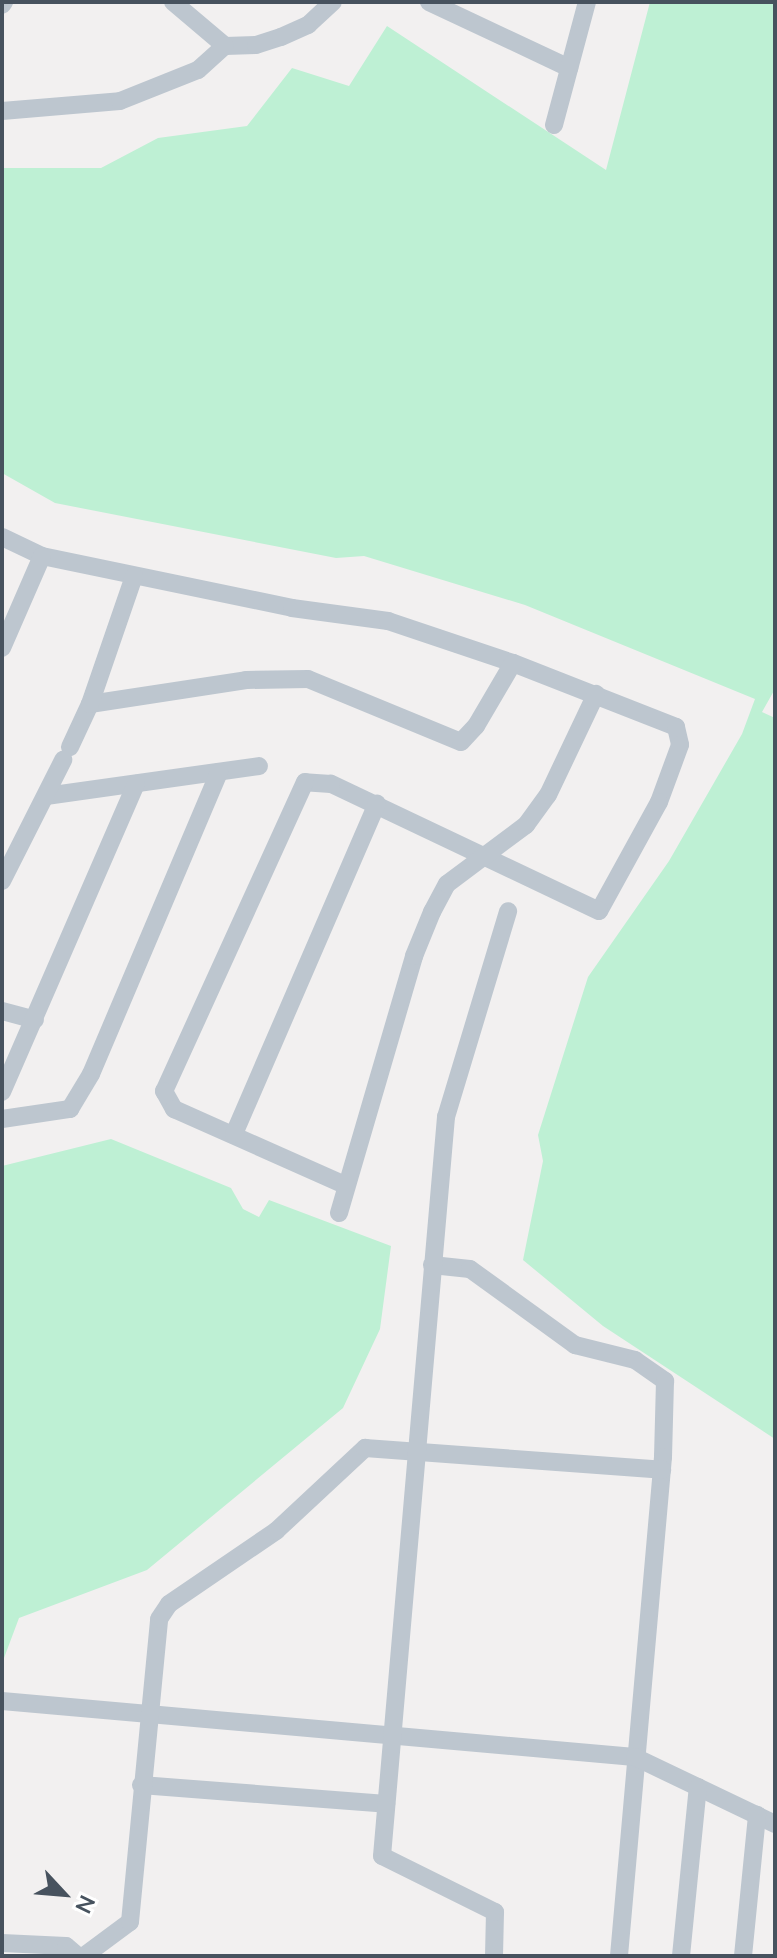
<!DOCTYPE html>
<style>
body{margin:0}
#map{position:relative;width:777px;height:1958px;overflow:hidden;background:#f2f0f0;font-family:Mulish,sans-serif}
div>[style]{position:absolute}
.green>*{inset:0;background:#bef0d4}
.minor>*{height:18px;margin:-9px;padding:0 9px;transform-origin:9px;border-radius:9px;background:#bdc6cf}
span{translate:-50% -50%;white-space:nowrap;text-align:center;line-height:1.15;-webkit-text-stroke:6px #fff;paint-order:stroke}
.frame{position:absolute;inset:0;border:4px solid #47525e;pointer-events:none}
.north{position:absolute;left:24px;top:1854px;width:80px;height:80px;-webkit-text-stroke:6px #fff;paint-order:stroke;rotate:116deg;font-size:22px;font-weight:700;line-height:32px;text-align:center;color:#47525e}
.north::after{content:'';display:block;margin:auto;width:28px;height:36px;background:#47525e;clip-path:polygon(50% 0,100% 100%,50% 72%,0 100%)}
</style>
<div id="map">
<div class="green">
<i style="clip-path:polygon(650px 2px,775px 2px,775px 689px,762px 712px,775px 718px,775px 1439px,603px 1326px,523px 1260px,543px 1161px,538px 1135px,588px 977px,669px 861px,742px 734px,755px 699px,525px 605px,364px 556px,336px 558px,55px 503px,2px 473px,2px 168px,101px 168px,158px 138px,247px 126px,292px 68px,349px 86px,387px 26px,606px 170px)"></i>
<i style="clip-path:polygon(111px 1139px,231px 1188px,243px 1209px,259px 1217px,269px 1200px,391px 1246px,380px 1329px,343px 1408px,147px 1570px,19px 1618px,4px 1658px,2px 1166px)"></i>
</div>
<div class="minor">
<i style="left:173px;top:2px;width:68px;rotate:40.2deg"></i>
<i style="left:225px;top:46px;width:31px;rotate:-2deg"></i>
<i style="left:256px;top:45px;width:26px;rotate:-18deg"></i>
<i style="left:281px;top:37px;width:30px;rotate:-24deg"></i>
<i style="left:308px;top:25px;width:34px;rotate:-43deg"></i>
<i style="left:429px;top:2px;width:155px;rotate:25.2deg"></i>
<i style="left:2px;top:5px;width:4px;rotate:-56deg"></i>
<i style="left:2px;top:111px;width:118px;rotate:-4.8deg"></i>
<i style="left:120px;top:101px;width:84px;rotate:-21.7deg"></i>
<i style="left:198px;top:70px;width:36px;rotate:-42deg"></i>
<i style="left:554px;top:125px;width:127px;rotate:-75deg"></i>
<i style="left:2px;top:537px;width:44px;rotate:25.4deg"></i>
<i style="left:42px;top:556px;width:255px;rotate:11.7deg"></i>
<i style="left:292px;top:608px;width:97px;rotate:7.7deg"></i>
<i style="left:388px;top:621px;width:132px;rotate:18.6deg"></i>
<i style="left:513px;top:663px;width:175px;rotate:21.4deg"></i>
<i style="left:676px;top:727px;width:18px;rotate:77deg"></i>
<i style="left:680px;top:745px;width:61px;rotate:110.2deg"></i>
<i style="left:659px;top:802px;width:124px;rotate:118.8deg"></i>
<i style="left:599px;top:911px;width:297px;rotate:-154.6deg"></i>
<i style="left:331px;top:784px;width:26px;rotate:-176deg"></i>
<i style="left:305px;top:782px;width:340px;rotate:114.5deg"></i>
<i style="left:164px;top:1091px;width:21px;rotate:61deg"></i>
<i style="left:174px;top:1109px;width:187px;rotate:24deg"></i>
<i style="left:2px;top:648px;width:100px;rotate:-66.5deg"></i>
<i style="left:90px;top:704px;width:158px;rotate:-8.7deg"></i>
<i style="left:246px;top:680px;width:62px;rotate:-0.9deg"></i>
<i style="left:308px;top:679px;width:165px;rotate:22.4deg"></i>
<i style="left:461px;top:742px;width:22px;rotate:-47deg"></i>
<i style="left:476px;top:726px;width:73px;rotate:-59.6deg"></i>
<i style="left:70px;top:747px;width:47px;rotate:-65.1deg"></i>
<i style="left:90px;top:704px;width:135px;rotate:-71deg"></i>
<i style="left:46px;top:796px;width:215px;rotate:-8deg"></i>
<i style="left:2px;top:881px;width:136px;rotate:-63.2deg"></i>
<i style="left:2px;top:1011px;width:34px;rotate:15deg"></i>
<i style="left:2px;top:1092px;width:336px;rotate:-66.5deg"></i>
<i style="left:2px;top:1119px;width:69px;rotate:-8.4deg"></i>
<i style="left:70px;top:1109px;width:41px;rotate:-59deg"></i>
<i style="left:91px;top:1074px;width:328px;rotate:-67deg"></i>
<i style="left:234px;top:1134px;width:360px;rotate:-66.6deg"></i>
<i style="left:339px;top:1213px;width:268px;rotate:-73.7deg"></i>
<i style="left:414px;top:956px;width:48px;rotate:-67.8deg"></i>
<i style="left:432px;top:912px;width:32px;rotate:-62deg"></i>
<i style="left:447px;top:884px;width:99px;rotate:-36.8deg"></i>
<i style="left:526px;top:825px;width:37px;rotate:-54deg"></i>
<i style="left:548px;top:795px;width:112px;rotate:-64.6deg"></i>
<i style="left:432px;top:1265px;width:38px;rotate:6deg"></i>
<i style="left:470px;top:1269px;width:130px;rotate:35.9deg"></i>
<i style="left:575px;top:1345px;width:62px;rotate:14deg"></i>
<i style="left:635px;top:1360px;width:37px;rotate:35deg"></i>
<i style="left:665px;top:1381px;width:76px;rotate:91.5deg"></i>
<i style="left:663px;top:1457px;width:501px;rotate:95.04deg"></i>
<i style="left:2px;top:1701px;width:635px;rotate:5.06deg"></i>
<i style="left:635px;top:1757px;width:155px;rotate:25.6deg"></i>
<i style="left:141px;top:1785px;width:246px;rotate:4.4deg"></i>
<i style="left:2px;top:1943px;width:64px;rotate:2.7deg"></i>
<i style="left:66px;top:1946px;width:16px;rotate:40deg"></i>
<i style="left:84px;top:1956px;width:57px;rotate:-36.5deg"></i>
<i style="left:130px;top:1922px;width:304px;rotate:-84.5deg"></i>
<i style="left:159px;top:1619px;width:18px;rotate:-56deg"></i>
<i style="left:169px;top:1604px;width:130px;rotate:-34.3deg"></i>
<i style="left:276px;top:1531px;width:122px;rotate:-43deg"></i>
<i style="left:365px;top:1448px;width:298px;rotate:4.2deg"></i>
<i style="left:494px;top:1956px;width:44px;rotate:-88.7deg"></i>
<i style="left:495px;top:1912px;width:126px;rotate:-153.6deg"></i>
<i style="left:382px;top:1856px;width:742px;rotate:-85.05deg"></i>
<i style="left:446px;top:1117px;width:215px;rotate:-73.2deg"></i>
<i style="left:681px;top:1956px;width:170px;rotate:-84.3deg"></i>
<i style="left:743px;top:1956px;width:142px;rotate:-84.3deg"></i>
</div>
<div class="frame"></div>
<div class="north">N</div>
</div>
